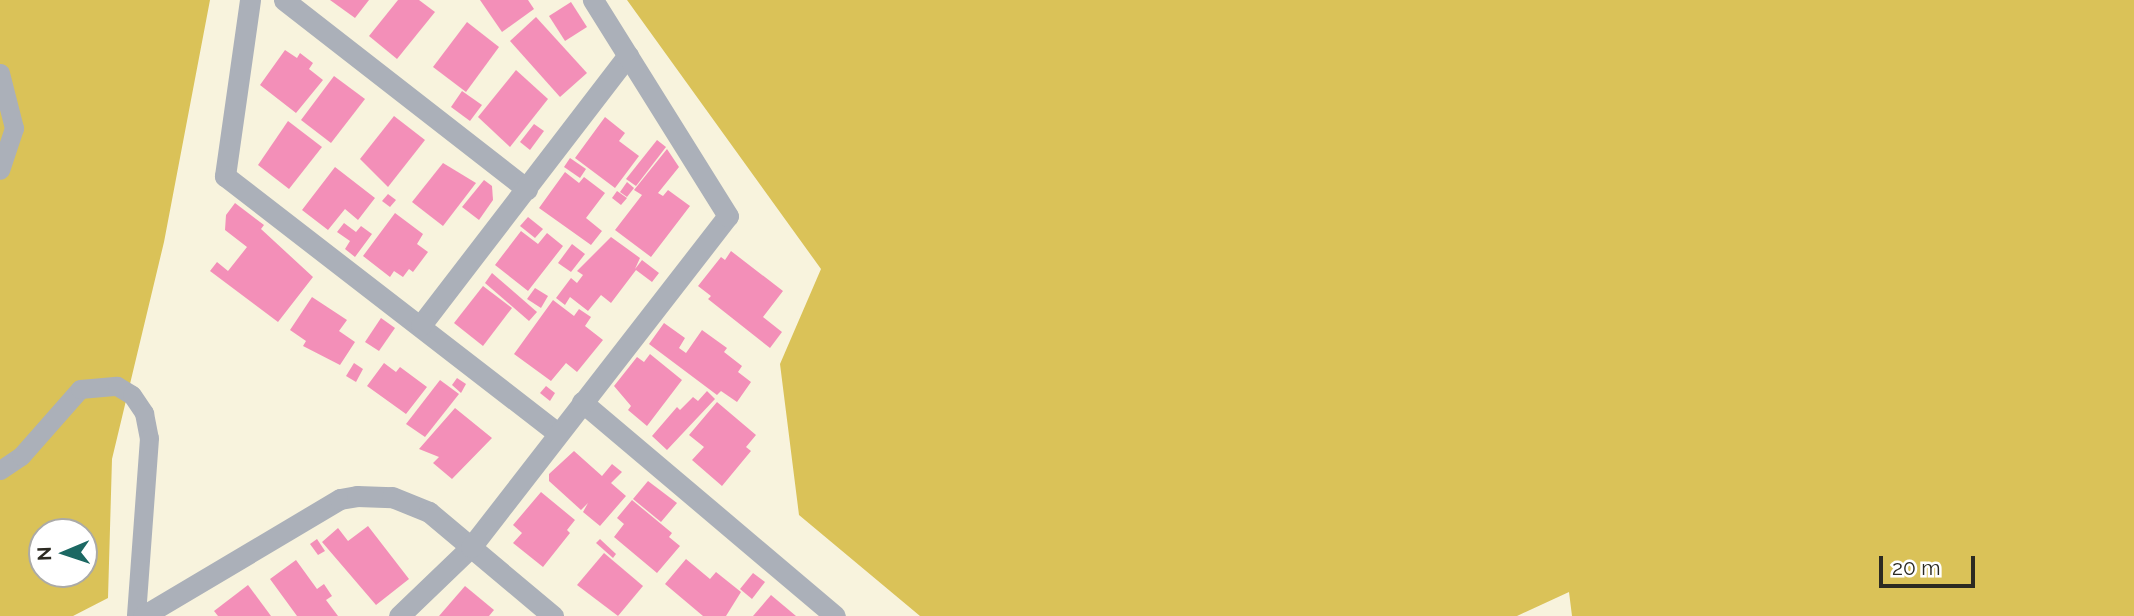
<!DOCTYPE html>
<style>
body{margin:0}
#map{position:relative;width:2134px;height:616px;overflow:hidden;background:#f8f3dd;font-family:Raleway,sans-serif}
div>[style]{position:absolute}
.green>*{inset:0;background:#dac258}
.building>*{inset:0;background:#f38fb8}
.lane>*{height:19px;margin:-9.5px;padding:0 9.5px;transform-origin:9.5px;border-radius:9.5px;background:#abb0b9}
.street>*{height:21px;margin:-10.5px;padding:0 10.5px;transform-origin:10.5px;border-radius:10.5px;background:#abb0b9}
span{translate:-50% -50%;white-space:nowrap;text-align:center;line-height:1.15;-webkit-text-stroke:6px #fff;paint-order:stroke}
.north{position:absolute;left:28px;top:518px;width:70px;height:70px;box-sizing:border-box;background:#fff;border:2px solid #abaaa7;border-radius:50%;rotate:268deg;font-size:19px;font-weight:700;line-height:28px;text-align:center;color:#2c2a22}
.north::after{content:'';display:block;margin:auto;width:24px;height:32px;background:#1c6863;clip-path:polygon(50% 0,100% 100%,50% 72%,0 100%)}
.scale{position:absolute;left:1879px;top:556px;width:96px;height:32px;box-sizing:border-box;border:4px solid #2c2a22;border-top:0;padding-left:9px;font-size:21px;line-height:24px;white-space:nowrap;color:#2c2a22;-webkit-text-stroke:5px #fff;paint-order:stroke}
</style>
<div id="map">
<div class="green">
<i style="clip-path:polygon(evenodd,0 0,210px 0,164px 242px,112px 459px,108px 598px,73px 616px,0 616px,0 0,42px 532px,84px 532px,84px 574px,42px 574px,42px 532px)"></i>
<i style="clip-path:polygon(627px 0,2134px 0,2134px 616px,1572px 616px,1569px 592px,1517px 616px,920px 616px,799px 515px,780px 364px,821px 269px)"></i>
</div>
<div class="building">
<i style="clip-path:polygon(330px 0,369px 0,355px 18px)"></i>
<i style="clip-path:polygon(398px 0,419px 0,435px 12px,397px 59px,369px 36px)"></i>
<i style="clip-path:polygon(480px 0,528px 0,534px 9px,502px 32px)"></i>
<i style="clip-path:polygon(571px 2px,587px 27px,565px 41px,549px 16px)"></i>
<i style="clip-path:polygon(536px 17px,587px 73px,560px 97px,510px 41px)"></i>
<i style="clip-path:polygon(467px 22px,499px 47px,466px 92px,433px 67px)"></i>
<i style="clip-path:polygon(285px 50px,297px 58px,300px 53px,313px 63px,309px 69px,323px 80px,296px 113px,260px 85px)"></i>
<i style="clip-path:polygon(516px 70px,548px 99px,510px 147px,478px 117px)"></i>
<i style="clip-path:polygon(334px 76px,365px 99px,331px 143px,301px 120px)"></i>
<i style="clip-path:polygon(462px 91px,482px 105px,470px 121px,451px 107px)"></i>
<i style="clip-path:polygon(394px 116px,425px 140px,388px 187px,360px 159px)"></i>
<i style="clip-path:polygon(605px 117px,625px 133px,619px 141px,639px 156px,615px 188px,575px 158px)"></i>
<i style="clip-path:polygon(288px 121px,322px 147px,289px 189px,258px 165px)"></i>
<i style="clip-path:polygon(534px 124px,544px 131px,530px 150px,520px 142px)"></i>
<i style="clip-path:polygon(657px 140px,666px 147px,636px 186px,626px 179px)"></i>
<i style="clip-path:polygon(667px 149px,679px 167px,658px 193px,663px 196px,668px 190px,690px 206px,651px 257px,615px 230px,642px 195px,634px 190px)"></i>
<i style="clip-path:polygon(570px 158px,586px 169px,580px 178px,564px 167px)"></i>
<i style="clip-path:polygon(443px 163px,476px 183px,443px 226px,412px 202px)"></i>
<i style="clip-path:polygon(335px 167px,375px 198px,358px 220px,345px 209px,328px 230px,302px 210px)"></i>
<i style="clip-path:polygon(565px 172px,579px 183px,584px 177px,605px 193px,586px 218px,602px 231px,591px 245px,539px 208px)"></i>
<i style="clip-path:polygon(484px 180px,492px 186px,493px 200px,479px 220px,462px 207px)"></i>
<i style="clip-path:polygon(627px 182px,634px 188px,627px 197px,620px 192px)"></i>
<i style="clip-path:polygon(617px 191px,627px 198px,621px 205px,612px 198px)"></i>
<i style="clip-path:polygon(388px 194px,396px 200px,390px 207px,382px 201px)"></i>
<i style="clip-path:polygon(235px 203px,264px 225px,261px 229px,313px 277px,278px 322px,210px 271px,217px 262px,228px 271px,247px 247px,225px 230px,226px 215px)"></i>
<i style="clip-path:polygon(395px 213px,423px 234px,417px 244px,428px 252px,413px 272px,409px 269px,403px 277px,394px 271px,390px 277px,363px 256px)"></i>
<i style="clip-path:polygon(528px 217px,543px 229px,535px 238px,520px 226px)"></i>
<i style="clip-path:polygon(344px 223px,356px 232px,361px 226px,372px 234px,355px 257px,345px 249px,350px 241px,337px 232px)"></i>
<i style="clip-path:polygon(521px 231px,538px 244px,547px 233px,563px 246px,528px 291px,495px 265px)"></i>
<i style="clip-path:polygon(611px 237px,640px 258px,635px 269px,642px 260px,659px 273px,652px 282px,636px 270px,611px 303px,601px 295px,588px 311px,570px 297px,565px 305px,556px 298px,571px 278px,577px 283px,583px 275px,577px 271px)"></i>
<i style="clip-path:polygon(572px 244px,585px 254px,571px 272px,558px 263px)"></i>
<i style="clip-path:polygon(731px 251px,783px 291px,763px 317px,782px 332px,770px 348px,708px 299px,711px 296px,698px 286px,721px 257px,725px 260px)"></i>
<i style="clip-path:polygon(492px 273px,537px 312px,529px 321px,485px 283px)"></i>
<i style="clip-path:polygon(483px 286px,512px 308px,483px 346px,454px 323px)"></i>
<i style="clip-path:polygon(535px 288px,548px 296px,541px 308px,527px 299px)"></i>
<i style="clip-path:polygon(312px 297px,347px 320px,339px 331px,355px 342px,340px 365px,303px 346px,306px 341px,290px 330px)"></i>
<i style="clip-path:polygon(553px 300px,574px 316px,579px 309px,591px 317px,585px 326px,603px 340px,577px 372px,566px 363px,551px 381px,514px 354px)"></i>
<i style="clip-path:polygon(381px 318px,395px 328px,379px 351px,365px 342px)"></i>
<i style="clip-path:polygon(664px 323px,685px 338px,679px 348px,686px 353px,702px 330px,727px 348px,724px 352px,742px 366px,738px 372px,751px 382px,737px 402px,721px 391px,717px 395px,649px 344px)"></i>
<i style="clip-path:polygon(650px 354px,682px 380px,647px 426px,628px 410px,631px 406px,614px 386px,637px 357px,644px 362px)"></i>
<i style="clip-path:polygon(354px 363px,363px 369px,356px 382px,346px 376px)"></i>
<i style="clip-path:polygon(384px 363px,396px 372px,400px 367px,427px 387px,406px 414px,367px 386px)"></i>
<i style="clip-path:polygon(457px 378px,466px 384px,461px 393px,452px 385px)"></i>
<i style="clip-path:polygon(440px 380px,459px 394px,425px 437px,406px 424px)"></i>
<i style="clip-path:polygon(546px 386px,555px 393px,550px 401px,540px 393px)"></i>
<i style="clip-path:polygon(707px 391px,715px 399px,667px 450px,652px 436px,677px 407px,680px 410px,693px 397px,698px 401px)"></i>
<i style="clip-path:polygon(717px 402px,756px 435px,746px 447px,751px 451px,722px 486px,692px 460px,704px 447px,689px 435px)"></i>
<i style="clip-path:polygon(455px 408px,492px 438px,452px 479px,433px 463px,439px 457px,419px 449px)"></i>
<i style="clip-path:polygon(574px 451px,602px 476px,612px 464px,622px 472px,611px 483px,626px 496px,600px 526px,583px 512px,588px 503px,581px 510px,549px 481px,549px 474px)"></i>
<i style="clip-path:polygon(648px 481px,677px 503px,661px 522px,633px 499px)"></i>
<i style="clip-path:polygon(541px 492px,575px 520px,567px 530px,570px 533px,543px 567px,513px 543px,522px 533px,513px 525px)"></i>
<i style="clip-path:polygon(632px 500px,672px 533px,669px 537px,680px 546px,657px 573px,614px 537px,624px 524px,617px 518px)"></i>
<i style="clip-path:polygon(368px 526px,409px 579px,376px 605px,322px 542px,338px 528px,348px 541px)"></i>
<i style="clip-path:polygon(317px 539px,325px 551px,318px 555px,310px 544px)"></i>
<i style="clip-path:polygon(600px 539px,616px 554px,613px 558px,596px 543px)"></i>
<i style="clip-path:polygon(604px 553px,643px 586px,618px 616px,577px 585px)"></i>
<i style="clip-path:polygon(686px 559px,710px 579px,716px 572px,741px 592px,726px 616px,703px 616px,665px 584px)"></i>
<i style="clip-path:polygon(296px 560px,317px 589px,324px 584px,332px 596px,326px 600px,338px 616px,297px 616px,270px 579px)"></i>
<i style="clip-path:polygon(753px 573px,765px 582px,752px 599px,740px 589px)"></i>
<i style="clip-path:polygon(248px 585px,271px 616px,218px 616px,214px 611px)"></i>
<i style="clip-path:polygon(465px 586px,494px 610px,489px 616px,439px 616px)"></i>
<i style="clip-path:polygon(771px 595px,796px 616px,753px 616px)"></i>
</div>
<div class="lane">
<i style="left:0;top:73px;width:57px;rotate:75.7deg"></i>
<i style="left:14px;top:128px;width:44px;rotate:108.4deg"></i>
<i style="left:0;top:470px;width:25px;rotate:-34deg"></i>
<i style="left:21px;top:456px;width:89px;rotate:-48.6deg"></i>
<i style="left:80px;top:389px;width:37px;rotate:-5deg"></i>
<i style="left:117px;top:386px;width:17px;rotate:31deg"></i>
<i style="left:132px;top:395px;width:22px;rotate:56deg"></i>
<i style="left:144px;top:413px;width:25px;rotate:79deg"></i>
<i style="left:149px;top:438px;width:178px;rotate:94.2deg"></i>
</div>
<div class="street">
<i style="left:250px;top:0;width:178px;rotate:98.1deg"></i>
<i style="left:225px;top:176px;width:421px;rotate:37.7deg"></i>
<i style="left:284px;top:0;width:308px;rotate:37.9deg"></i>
<i style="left:421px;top:325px;width:340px;rotate:-52.5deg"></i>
<i style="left:582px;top:402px;width:331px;rotate:40.2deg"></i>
<i style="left:143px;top:616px;width:229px;rotate:-30.7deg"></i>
<i style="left:340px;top:499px;width:17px;rotate:-10deg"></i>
<i style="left:357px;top:496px;width:35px;rotate:2deg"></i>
<i style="left:392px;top:497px;width:40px;rotate:22deg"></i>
<i style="left:429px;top:512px;width:162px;rotate:40deg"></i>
<i style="left:399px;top:616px;width:100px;rotate:-43.8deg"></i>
<i style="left:471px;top:547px;width:419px;rotate:-52.2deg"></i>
<i style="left:728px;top:216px;width:255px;rotate:-122deg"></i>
</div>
<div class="north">N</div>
<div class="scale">20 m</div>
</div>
